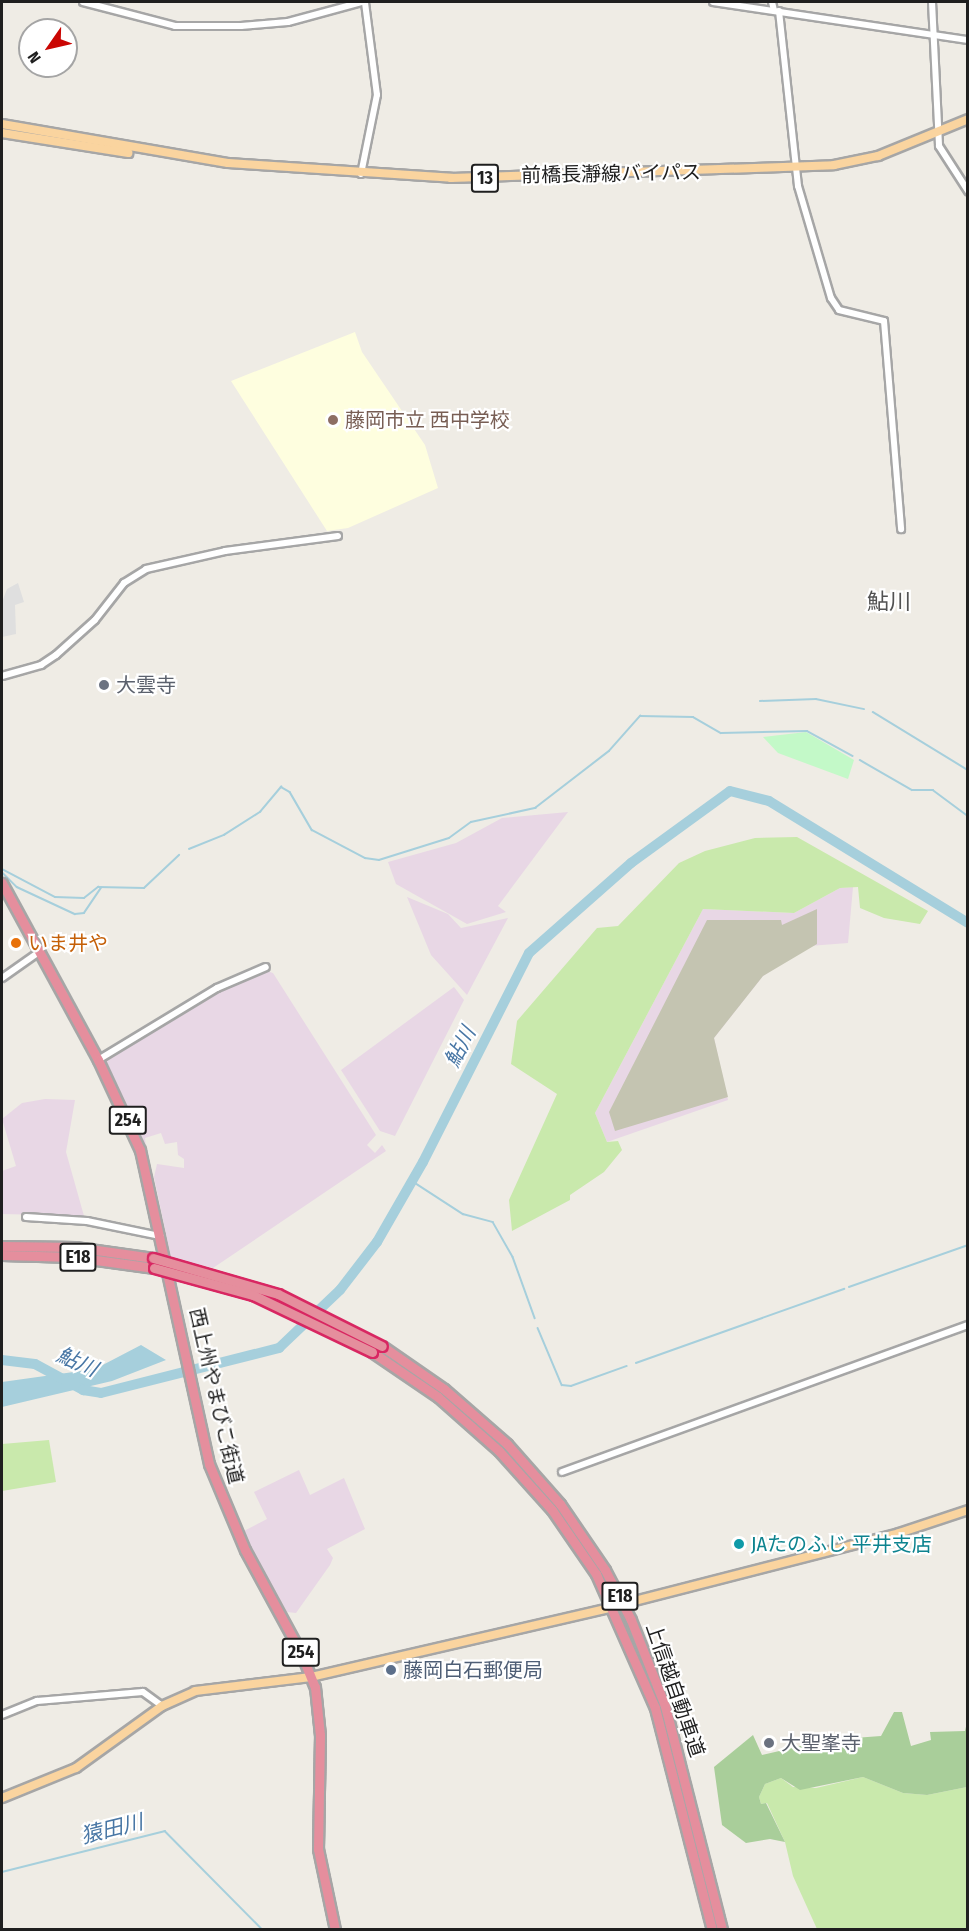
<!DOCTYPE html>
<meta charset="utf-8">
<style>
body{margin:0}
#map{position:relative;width:969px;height:1931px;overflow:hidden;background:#efece5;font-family:"Fira Sans Condensed","Noto Sans JP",sans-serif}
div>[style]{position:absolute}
.industrial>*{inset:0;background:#e8d7e5}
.education>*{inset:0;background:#fefedf}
.construction>*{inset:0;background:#c4c4b1}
.grass>*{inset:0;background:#c9e9ac}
.forest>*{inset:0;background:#a9ce9a}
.park>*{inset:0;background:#c3f9c8}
.parking>*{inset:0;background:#dfdfdf}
.water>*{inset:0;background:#a6cfdc}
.pier>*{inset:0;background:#fff}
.stream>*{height:1.5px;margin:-0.75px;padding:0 0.75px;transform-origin:0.75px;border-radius:0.75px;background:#a6cfdc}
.river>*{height:10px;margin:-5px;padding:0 5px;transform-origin:5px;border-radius:5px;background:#a6cfdc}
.roads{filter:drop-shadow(2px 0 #a6a6a6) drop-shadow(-2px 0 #a6a6a6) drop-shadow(0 2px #a6a6a6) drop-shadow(0 -2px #a6a6a6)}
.minor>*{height:6px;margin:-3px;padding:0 3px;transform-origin:3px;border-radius:3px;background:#fff}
.major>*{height:8px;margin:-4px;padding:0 4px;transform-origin:4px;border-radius:4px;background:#fad49f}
.highway>*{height:9px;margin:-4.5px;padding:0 4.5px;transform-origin:4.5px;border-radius:4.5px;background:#e58e9d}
.bridges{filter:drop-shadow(2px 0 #d82762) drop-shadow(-2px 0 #d82762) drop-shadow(0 2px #d82762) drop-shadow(0 -2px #d82762)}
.highway-bridge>*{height:9px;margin:-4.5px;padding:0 4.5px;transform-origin:4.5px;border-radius:4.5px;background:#e58e9d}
.dots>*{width:16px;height:16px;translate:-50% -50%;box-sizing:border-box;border:3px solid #fff;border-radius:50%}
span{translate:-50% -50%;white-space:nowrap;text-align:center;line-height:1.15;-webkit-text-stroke:4.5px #fff;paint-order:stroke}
.shield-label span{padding:2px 4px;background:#fff;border:2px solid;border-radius:4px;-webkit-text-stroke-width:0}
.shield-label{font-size:18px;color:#1f1f1f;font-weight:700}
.street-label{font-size:20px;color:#1f1f1f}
.education-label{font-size:20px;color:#785e54}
.left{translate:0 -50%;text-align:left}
.worship-label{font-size:20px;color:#5b616d}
.food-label{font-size:20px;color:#c56008}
.culture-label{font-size:20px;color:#0d838f}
.service-label{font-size:20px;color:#4e5e75}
.water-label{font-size:21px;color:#4977a5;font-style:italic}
.quarter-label{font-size:22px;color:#525252}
.frame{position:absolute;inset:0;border:3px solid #1f1f1f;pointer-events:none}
.north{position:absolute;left:18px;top:18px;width:60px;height:60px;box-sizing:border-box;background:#fff;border:2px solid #a5a5a5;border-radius:50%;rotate:236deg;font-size:16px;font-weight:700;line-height:24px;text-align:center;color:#1f1f1f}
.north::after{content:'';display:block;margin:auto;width:21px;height:27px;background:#ca0603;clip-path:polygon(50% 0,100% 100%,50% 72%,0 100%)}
</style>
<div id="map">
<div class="industrial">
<i style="clip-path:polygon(568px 812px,498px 906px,506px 912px,467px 924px,396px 884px,388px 862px,456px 843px,502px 818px)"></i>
<i style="clip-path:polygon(853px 887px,848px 943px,809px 946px,763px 976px,714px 1038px,728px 1100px,607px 1142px,595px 1113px,703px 909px,794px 913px,840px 888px)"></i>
<i style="clip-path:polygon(407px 897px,448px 914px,461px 928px,508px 918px,467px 995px,431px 955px)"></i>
<i style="clip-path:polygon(267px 971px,273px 973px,376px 1135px,367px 1145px,375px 1153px,382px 1145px,386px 1151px,213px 1268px,171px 1258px,154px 1177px,157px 1164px,184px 1168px,184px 1159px,178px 1155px,177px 1142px,165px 1144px,161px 1133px,145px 1138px,147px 1158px,105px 1060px,222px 989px)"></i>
<i style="clip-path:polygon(454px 987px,464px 1000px,395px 1136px,380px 1131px,341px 1070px)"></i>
<i style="clip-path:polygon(45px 1099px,75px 1100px,66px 1152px,84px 1216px,2px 1214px,2px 1171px,16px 1166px,2px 1119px,22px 1103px)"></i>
<i style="clip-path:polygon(299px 1470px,310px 1495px,344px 1478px,365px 1529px,327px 1549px,333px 1558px,330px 1565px,296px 1613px,287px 1612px,242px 1532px,267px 1519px,254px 1492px)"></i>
</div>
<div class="education">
<i style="clip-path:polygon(355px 332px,362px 352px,425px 445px,438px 488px,348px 528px,327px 531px,231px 381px)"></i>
</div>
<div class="construction">
<i style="clip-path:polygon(817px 909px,817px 944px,763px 976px,714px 1038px,728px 1097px,615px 1131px,609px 1112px,707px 920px,781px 920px,782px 925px)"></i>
</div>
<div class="grass">
<i style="clip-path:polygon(797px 837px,928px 911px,920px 924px,884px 918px,860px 908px,858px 887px,840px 888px,794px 913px,703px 909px,595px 1113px,607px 1142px,618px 1141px,622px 1150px,604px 1172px,570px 1195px,570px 1200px,512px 1231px,509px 1200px,557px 1094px,511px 1064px,517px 1021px,597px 928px,618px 926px,679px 863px,705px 851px,755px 838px)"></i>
<i style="clip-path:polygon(49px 1440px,56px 1482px,2px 1491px,2px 1444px)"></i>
<i style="clip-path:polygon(863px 1777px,903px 1793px,927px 1795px,967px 1787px,967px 1929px,817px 1929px,793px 1876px,785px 1842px,767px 1803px,761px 1804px,759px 1797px,765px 1784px,781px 1778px,793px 1787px,816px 1788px)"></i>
</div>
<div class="forest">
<i style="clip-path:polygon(894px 1712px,902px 1712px,911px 1746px,931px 1740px,930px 1732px,965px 1731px,967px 1722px,967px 1787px,927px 1795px,903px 1793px,863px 1777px,800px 1790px,781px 1778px,765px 1784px,759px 1797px,761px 1804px,766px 1803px,785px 1842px,770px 1839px,746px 1843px,722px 1825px,714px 1767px,753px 1735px,762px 1755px,827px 1740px,881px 1736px)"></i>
</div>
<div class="park">
<i style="clip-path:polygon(806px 732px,854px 760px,848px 779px,778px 753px,763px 737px)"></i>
</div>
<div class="parking">
<i style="clip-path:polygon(18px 583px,24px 602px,15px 605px,16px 634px,2px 637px,2px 602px,7px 589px)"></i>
</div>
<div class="water">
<i style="clip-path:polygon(141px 1345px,166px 1360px,112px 1381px,2px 1407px,2px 1382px,95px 1369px)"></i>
</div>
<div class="pier">
<i style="clip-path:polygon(154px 1253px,272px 1286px,386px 1343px,368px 1355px,259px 1303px,153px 1273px)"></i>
</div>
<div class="stream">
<i style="left:760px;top:701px;width:56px;rotate:-2deg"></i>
<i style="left:816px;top:699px;width:49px;rotate:11.8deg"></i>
<i style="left:873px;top:712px;width:111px;rotate:31.4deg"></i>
<i style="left:860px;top:760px;width:60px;rotate:30deg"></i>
<i style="left:912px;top:790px;width:21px"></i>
<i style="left:933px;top:790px;width:44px;rotate:36.6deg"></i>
<i style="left:189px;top:849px;width:38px;rotate:-22deg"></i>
<i style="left:224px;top:835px;width:43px;rotate:-32.6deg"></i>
<i style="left:260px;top:812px;width:33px;rotate:-50deg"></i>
<i style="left:281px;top:787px;width:10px;rotate:29deg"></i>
<i style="left:290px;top:792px;width:44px;rotate:59.9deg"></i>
<i style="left:312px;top:830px;width:60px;rotate:27.8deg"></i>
<i style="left:365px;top:858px;width:14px;rotate:8deg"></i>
<i style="left:379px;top:860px;width:73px;rotate:-17.4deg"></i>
<i style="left:449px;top:838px;width:27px;rotate:-36deg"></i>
<i style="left:471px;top:822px;width:66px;rotate:-12.3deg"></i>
<i style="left:535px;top:808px;width:93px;rotate:-37.6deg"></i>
<i style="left:609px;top:751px;width:47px;rotate:-48.5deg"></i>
<i style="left:640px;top:716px;width:53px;rotate:1.1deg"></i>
<i style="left:693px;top:717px;width:32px;rotate:30deg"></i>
<i style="left:721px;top:733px;width:86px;rotate:-1.3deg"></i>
<i style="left:807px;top:731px;width:52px;rotate:28.5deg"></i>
<i style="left:2px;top:869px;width:60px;rotate:27.8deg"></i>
<i style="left:55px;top:897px;width:29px;rotate:2deg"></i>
<i style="left:84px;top:898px;width:18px;rotate:-38deg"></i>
<i style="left:98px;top:887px;width:46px;rotate:1.2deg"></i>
<i style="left:144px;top:888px;width:48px;rotate:-43.3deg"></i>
<i style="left:2px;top:872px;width:21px;rotate:45deg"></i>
<i style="left:17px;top:887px;width:64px;rotate:25deg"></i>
<i style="left:75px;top:914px;width:9px;rotate:-6deg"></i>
<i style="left:84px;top:913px;width:30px;rotate:-56deg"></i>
<i style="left:412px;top:1181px;width:61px;rotate:32.9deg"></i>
<i style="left:463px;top:1214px;width:31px;rotate:15deg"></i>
<i style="left:493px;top:1222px;width:40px;rotate:60.3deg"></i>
<i style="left:513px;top:1257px;width:65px;rotate:70.2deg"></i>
<i style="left:849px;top:1287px;width:126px;rotate:-19.4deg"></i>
<i style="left:538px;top:1328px;width:62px;rotate:67.2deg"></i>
<i style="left:562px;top:1385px;width:9px;rotate:6deg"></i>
<i style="left:571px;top:1386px;width:59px;rotate:-19.7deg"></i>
<i style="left:636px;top:1363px;width:221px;rotate:-19.6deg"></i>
<i style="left:2px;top:1872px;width:168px;rotate:-14.1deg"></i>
<i style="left:165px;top:1831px;width:139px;rotate:45.3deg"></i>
</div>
<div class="river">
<i style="left:2px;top:1360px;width:33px;rotate:7deg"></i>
<i style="left:35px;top:1364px;width:55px;rotate:28.4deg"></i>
<i style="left:83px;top:1390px;width:18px;rotate:9deg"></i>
<i style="left:101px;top:1393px;width:184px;rotate:-14.2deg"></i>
<i style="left:279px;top:1348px;width:84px;rotate:-43.6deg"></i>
<i style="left:340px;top:1290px;width:61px;rotate:-52.4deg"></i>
<i style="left:377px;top:1242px;width:92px;rotate:-60.1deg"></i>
<i style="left:423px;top:1162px;width:234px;rotate:-63.1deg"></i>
<i style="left:529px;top:953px;width:136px;rotate:-41.4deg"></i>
<i style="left:631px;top:863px;width:122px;rotate:-36deg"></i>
<i style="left:730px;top:791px;width:40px;rotate:14.4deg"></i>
<i style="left:769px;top:801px;width:233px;rotate:31.5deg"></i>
</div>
<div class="roads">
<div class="minor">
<i style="left:83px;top:2px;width:95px;rotate:14.6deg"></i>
<i style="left:175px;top:26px;width:66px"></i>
<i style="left:241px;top:26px;width:47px;rotate:-4.9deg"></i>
<i style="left:288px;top:22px;width:77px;rotate:-15.1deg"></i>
<i style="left:713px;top:2px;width:258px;rotate:8.5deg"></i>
<i style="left:772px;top:2px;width:9px;rotate:77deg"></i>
<i style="left:932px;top:2px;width:144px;rotate:87.2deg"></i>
<i style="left:939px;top:146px;width:54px;rotate:57.2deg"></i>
<i style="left:779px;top:11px;width:176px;rotate:83.8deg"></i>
<i style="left:798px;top:186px;width:117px;rotate:73.6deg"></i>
<i style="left:831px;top:298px;width:14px;rotate:56deg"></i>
<i style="left:839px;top:310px;width:46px;rotate:13.7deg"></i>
<i style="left:884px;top:321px;width:209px;rotate:85.3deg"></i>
<i style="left:361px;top:174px;width:81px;rotate:-78.6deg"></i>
<i style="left:377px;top:95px;width:94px;rotate:-97.4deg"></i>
<i style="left:2px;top:676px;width:41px;rotate:-15.8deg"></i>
<i style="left:41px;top:665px;width:18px;rotate:-34deg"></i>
<i style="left:56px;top:655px;width:52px;rotate:-41.9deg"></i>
<i style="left:95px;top:620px;width:47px;rotate:-51.9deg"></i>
<i style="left:124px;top:583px;width:26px;rotate:-32deg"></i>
<i style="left:146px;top:569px;width:81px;rotate:-12.8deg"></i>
<i style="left:225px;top:551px;width:114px;rotate:-7.6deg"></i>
<i style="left:2px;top:978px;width:45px;rotate:-35.1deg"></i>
<i style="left:98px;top:1060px;width:139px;rotate:-31.2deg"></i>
<i style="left:217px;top:988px;width:53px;rotate:-23.2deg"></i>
<i style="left:26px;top:1217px;width:61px;rotate:3.8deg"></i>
<i style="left:87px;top:1221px;width:75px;rotate:11.6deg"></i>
<i style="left:562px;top:1472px;width:432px;rotate:-19.9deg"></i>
<i style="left:2px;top:1715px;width:38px;rotate:-22deg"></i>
<i style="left:37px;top:1701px;width:106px;rotate:-4.9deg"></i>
<i style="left:143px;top:1692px;width:24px;rotate:36deg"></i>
</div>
<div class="major">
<i style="left:2px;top:124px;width:229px;rotate:9.8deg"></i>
<i style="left:228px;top:163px;width:224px;rotate:3.8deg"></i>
<i style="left:451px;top:178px;width:383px;rotate:-1.9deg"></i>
<i style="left:834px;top:165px;width:45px;rotate:-11.6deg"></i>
<i style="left:878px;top:156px;width:97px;rotate:-22.3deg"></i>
<i style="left:2px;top:133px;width:128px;rotate:9deg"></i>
<i style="left:631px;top:1602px;width:277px;rotate:-14.4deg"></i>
<i style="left:899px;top:1533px;width:73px;rotate:-18.4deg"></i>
<i style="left:2px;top:1798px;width:80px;rotate:-22.1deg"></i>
<i style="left:76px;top:1768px;width:106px;rotate:-35.8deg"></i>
<i style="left:162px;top:1706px;width:36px;rotate:-24deg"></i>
<i style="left:195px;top:1691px;width:117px;rotate:-6.9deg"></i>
<i style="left:311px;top:1677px;width:303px;rotate:-13deg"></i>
</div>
<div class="highway">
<i style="left:2px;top:883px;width:201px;rotate:61.5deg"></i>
<i style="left:98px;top:1060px;width:99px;rotate:65deg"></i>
<i style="left:140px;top:1150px;width:321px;rotate:77.6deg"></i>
<i style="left:209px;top:1464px;width:93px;rotate:67.3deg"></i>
<i style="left:245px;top:1550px;width:117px;rotate:61.5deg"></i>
<i style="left:301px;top:1653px;width:37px;rotate:68deg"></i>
<i style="left:315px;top:1687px;width:48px;rotate:84.1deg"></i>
<i style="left:320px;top:1735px;width:114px;rotate:91deg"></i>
<i style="left:318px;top:1849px;width:83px;rotate:78.1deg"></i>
<i style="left:2px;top:1246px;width:73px;rotate:0.8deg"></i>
<i style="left:75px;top:1247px;width:79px;rotate:8deg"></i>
<i style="left:2px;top:1255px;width:72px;rotate:1.6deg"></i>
<i style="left:74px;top:1257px;width:81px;rotate:7.8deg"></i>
<i style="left:382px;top:1346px;width:75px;rotate:34.7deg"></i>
<i style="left:444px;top:1389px;width:84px;rotate:41.1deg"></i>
<i style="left:507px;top:1444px;width:80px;rotate:48.5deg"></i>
<i style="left:560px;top:1504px;width:80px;rotate:55.7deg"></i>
<i style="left:605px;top:1570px;width:56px;rotate:62.5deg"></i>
<i style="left:631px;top:1620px;width:92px;rotate:68.4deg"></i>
<i style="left:665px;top:1706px;width:231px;rotate:75.7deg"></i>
<i style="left:372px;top:1352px;width:80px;rotate:34.3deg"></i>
<i style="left:438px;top:1397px;width:81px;rotate:41.5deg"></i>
<i style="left:499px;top:1451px;width:79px;rotate:48.1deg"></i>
<i style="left:552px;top:1510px;width:78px;rotate:55.5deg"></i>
<i style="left:596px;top:1574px;width:146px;rotate:66.2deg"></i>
<i style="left:655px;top:1708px;width:229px;rotate:75.6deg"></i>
</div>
</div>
<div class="bridges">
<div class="highway-bridge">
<i style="left:153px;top:1258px;width:130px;rotate:16.1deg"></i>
<i style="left:278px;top:1294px;width:116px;rotate:26.6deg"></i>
<i style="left:154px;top:1268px;width:103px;rotate:15.3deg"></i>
<i style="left:253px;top:1295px;width:132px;rotate:25.6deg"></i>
</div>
</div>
<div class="dots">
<i style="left:333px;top:420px;background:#8d6e63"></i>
<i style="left:104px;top:685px;background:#6b7280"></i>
<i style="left:16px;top:943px;background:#e8710a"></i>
<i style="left:739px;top:1544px;background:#0f9aa8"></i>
<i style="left:391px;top:1670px;background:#5c6f8a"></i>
<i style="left:769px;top:1743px;background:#6b7280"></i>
</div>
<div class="shield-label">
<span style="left:485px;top:178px">13</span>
<span style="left:128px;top:1120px">254</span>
<span style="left:78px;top:1257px">E18</span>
<span style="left:620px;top:1596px">E18</span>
<span style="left:301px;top:1652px">254</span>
</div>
<div class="street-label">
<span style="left:611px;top:174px;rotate:-1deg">前橋長瀞線バイパス</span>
<span style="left:216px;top:1396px;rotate:77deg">西上州やまびこ街道</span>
<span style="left:675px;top:1690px;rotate:71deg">上信越自動車道</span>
</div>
<div class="education-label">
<span class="left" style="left:345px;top:420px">藤岡市立 西中学校</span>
</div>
<div class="worship-label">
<span class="left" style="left:116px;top:685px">大雲寺</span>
<span class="left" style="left:781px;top:1743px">大聖峯寺</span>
</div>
<div class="food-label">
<span class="left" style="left:28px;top:943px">いま井や</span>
</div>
<div class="culture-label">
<span class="left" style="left:751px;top:1544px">JAたのふじ 平井支店</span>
</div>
<div class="service-label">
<span class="left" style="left:403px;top:1670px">藤岡白石郵便局</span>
</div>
<div class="water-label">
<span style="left:460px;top:1047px;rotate:-63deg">鮎川</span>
<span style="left:77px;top:1362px;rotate:24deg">鮎川</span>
<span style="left:112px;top:1829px;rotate:-14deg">猿田川</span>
</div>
<div class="quarter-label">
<span style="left:889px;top:602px">鮎川</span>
</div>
<div class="frame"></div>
<div class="north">N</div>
</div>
